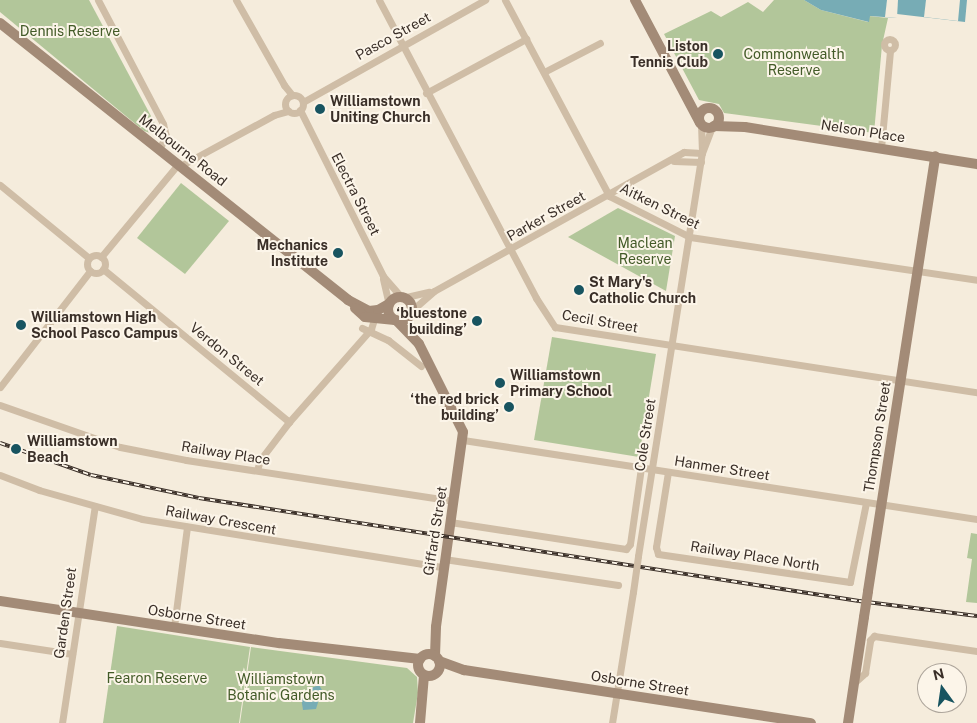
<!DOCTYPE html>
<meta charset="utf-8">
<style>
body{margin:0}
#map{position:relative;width:977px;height:723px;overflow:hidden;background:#f5ecdc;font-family:"Public Sans",sans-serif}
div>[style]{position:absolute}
.green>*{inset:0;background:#b2c69a}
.water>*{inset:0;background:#77acb5}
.pier>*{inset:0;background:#f5ecdc}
.street>*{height:7px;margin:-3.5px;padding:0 3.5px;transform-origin:3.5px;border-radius:3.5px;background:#cfbda6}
.street>.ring{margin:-3.5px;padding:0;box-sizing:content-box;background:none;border:7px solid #cfbda6;border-radius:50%}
.secondary>*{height:10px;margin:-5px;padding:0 5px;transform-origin:5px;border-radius:5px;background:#a38b77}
.secondary>.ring{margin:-5px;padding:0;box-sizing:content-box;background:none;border:10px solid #a38b77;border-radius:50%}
.rail>*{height:4px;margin-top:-2px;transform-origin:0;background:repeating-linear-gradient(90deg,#fcf5e9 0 5.5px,#3a2f28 0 11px);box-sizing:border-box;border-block:1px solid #3a2f28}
.street-bridge>*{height:7px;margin:-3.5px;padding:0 3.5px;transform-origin:3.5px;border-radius:3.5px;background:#cfbda6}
.secondary-bridge>*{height:10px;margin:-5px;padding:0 5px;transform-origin:5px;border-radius:5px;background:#a38b77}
.dots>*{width:14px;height:14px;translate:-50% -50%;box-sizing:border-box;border:2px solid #fcf5e9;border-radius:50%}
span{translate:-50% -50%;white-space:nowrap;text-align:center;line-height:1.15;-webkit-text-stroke:4px #fcf5e9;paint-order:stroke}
.park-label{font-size:14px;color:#435b28}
.street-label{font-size:14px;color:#3a2f28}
.poi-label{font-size:14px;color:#3a2f28;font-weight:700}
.right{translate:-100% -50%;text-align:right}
.left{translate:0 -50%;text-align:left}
.north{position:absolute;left:917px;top:663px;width:50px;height:50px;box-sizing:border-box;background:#fcf5e9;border:1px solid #aea69c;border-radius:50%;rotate:346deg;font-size:14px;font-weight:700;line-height:20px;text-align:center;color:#3a2f28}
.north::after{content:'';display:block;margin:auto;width:18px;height:22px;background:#185460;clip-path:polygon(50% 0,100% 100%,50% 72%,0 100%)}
</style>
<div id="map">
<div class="green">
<i style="clip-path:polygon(0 0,89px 0,159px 131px,157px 135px,144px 131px,0 12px)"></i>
<i style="clip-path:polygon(774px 0,804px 0,821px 10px,868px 22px,869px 16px,888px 18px,882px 45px,874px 133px,724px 113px,719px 104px,699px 100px,664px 34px,711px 11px,721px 17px,748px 2px,763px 12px)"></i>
<i style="clip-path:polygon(181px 183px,229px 221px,185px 274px,137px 238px)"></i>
<i style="clip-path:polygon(618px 208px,675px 236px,666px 291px,568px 237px)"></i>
<i style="clip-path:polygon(552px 337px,656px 354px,639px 457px,534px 440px)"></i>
<i style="clip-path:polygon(971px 533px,977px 534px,977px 603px,966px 602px,972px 559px,967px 558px)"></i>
<i style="clip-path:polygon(117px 626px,250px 647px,239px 723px,103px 723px)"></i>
<i style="clip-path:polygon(251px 647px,407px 668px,417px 677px,418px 693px,413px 723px,240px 723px)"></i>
</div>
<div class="water">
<i style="clip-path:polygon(804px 0,967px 0,965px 22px,897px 14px,897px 18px,870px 16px,869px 22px,821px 10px)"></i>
<i style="clip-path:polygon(319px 685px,322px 690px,316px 709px,303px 710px,301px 697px,304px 691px)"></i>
</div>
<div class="pier">
<i style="clip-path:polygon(887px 0,898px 0,897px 18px,885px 17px)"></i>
<i style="clip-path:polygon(926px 0,960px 0,958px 21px,924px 17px)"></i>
</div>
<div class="street">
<i style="left:98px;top:0;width:140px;rotate:62.3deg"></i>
<i style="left:163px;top:124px;width:12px;rotate:76deg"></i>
<i style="left:166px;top:136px;width:15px;rotate:118deg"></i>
<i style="left:236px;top:0;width:98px;rotate:60.5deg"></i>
<i style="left:284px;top:85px;width:13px;rotate:51deg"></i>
<i style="left:379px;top:0;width:337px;rotate:62.2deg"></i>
<i style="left:536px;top:298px;width:35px;rotate:57deg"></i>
<i style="left:555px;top:327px;width:427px;rotate:8.8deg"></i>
<i style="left:505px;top:0;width:222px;rotate:62deg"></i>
<i style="left:609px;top:196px;width:91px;rotate:26.8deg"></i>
<i style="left:690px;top:237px;width:290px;rotate:8.5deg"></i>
<i class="ring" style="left:884.5px;top:39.5px;width:4px;height:4px"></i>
<i style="left:544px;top:72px;width:63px;rotate:-27.4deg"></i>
<i style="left:426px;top:93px;width:114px;rotate:-28.4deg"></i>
<i class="ring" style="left:285px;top:95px;width:11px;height:11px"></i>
<i style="left:303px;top:102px;width:209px;rotate:-29.3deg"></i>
<i style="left:300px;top:110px;width:186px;rotate:63.4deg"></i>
<i style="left:383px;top:276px;width:28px;rotate:49deg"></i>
<i style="left:701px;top:124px;width:24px;rotate:88deg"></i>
<i style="left:881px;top:148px;width:97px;rotate:-84.7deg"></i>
<i style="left:674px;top:161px;width:27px;rotate:2deg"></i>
<i style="left:182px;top:165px;width:105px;rotate:-28.5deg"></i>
<i style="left:274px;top:115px;width:15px;rotate:-16deg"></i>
<i style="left:0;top:185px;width:115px;rotate:39.4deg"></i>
<i class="ring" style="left:87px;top:255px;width:11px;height:11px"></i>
<i style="left:101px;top:257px;width:122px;rotate:-50.3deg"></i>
<i style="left:103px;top:269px;width:241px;rotate:39.4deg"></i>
<i style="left:383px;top:279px;width:26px;rotate:77deg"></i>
<i style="left:402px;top:298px;width:28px;rotate:-13deg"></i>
<i style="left:411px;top:311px;width:30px;rotate:-41deg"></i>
<i style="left:434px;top:291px;width:286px;rotate:-29.1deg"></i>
<i style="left:684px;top:152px;width:18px;rotate:3deg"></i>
<i style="left:362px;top:328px;width:29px;rotate:25deg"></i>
<i style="left:388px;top:340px;width:42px;rotate:38.2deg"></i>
<i style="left:0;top:387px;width:147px;rotate:-52.2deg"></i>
<i style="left:0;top:405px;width:127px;rotate:19.3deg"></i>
<i style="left:120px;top:447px;width:67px;rotate:11.1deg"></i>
<i style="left:186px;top:460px;width:271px;rotate:8.7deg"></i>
<i style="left:463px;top:440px;width:520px;rotate:8.74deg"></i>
<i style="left:257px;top:470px;width:10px;rotate:-73deg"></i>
<i style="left:260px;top:460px;width:48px;rotate:-52.7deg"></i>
<i style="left:289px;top:422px;width:124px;rotate:-48.6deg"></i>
<i style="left:371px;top:329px;width:10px;rotate:-73deg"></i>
<i style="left:668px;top:472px;width:76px;rotate:99.1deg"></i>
<i style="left:656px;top:547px;width:7px;rotate:74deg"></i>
<i style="left:658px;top:554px;width:194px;rotate:8.3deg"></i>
<i style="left:850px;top:582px;width:81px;rotate:-78.6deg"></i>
<i style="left:0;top:475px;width:42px;rotate:21deg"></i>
<i style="left:39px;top:490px;width:107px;rotate:15.7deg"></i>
<i style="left:142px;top:519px;width:305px;rotate:9.1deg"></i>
<i style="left:450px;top:522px;width:178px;rotate:8.7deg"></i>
<i style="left:626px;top:549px;width:6px;rotate:-51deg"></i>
<i style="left:630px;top:544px;width:77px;rotate:-81.8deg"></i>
<i style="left:638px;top:556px;width:408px;rotate:-81deg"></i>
<i style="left:702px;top:153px;width:28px;rotate:-69deg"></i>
<i style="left:444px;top:559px;width:176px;rotate:8.5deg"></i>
<i style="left:174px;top:627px;width:101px;rotate:-82.6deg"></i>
<i style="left:0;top:643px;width:73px;rotate:8.7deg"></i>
<i style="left:854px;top:683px;width:15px;rotate:-42deg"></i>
<i style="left:865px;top:673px;width:33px;rotate:-81deg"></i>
<i style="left:870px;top:640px;width:6px;rotate:-45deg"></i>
<i style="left:874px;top:636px;width:104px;rotate:8.3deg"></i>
<i style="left:62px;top:723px;width:219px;rotate:-81.4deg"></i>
<i style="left:612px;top:723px;width:133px;rotate:-80.9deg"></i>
</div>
<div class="secondary">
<i style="left:635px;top:0;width:139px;rotate:62.1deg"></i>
<i style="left:0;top:23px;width:445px;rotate:38.5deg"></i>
<i style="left:348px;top:300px;width:24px;rotate:28deg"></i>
<i style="left:369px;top:311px;width:9px;rotate:-6deg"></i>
<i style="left:378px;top:310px;width:13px;rotate:-29deg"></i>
<i class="ring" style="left:699px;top:108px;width:10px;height:10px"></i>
<i style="left:714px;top:126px;width:31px;rotate:2deg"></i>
<i style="left:745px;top:127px;width:235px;rotate:9.1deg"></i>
<i class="ring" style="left:388px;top:297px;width:14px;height:14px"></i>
<i style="left:355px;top:308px;width:13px;rotate:42deg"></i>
<i style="left:365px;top:317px;width:30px;rotate:6deg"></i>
<i style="left:396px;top:320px;width:33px;rotate:46deg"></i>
<i style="left:419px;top:344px;width:98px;rotate:63.4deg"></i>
<i style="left:463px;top:432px;width:197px;rotate:97.9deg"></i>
<i style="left:436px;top:627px;width:29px;rotate:92deg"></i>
<i style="left:868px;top:591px;width:440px;rotate:-81.2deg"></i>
<i style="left:0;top:601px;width:282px;rotate:8.6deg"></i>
<i style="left:279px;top:643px;width:142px;rotate:6.5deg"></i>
<i class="ring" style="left:418px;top:654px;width:12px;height:12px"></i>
<i style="left:439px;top:661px;width:27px;rotate:20deg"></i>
<i style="left:464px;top:670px;width:351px;rotate:8.7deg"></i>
<i style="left:420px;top:723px;width:48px;rotate:-85.2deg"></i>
<i style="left:848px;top:723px;width:107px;rotate:-81.4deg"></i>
</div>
<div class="rail">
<i style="left:0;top:443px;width:96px;rotate:19.4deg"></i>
<i style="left:91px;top:475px;width:110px;rotate:12deg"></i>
<i style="left:199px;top:498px;width:668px;rotate:8.87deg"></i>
<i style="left:859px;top:601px;width:119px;rotate:7.2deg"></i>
</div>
<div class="street-bridge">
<i style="left:633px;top:592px;width:36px;rotate:-82deg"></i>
</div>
<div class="secondary-bridge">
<i style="left:864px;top:617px;width:26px;rotate:-81deg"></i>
</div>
<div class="dots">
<i style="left:718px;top:54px;background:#185460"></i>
<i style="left:320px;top:109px;background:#185460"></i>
<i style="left:338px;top:253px;background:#185460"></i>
<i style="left:579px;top:290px;background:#185460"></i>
<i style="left:477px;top:321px;background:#185460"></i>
<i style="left:21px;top:325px;background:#185460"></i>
<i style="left:500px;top:383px;background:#185460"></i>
<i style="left:509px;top:407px;background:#185460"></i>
<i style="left:16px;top:449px;background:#185460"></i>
</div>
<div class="park-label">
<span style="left:70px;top:31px">Dennis Reserve</span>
<span style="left:794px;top:62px">Commonwealth<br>Reserve</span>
<span style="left:645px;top:251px">Maclean<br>Reserve</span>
<span style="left:157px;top:678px">Fearon Reserve</span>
<span style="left:281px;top:687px">Williamstown<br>Botanic Gardens</span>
</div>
<div class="street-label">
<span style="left:393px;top:36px;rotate:-29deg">Pasco Street</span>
<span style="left:863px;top:131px;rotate:9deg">Nelson Place</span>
<span style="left:183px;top:150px;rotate:38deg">Melbourne Road</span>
<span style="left:356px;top:194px;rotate:63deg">Electra Street</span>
<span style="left:660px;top:206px;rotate:26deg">Aitken Street</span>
<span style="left:546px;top:216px;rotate:-29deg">Parker Street</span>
<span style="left:600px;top:321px;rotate:10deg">Cecil Street</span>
<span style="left:227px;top:354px;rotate:39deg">Verdon Street</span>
<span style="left:645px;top:435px;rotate:-81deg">Cole Street</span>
<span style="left:877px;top:437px;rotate:-81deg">Thompson Street</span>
<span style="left:226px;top:453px;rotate:9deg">Railway Place</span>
<span style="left:722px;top:468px;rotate:9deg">Hanmer Street</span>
<span style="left:221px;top:520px;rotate:10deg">Railway Crescent</span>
<span style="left:435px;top:531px;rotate:-81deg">Giffard Street</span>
<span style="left:755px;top:556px;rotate:9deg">Railway Place North</span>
<span style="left:65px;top:613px;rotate:-82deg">Garden Street</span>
<span style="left:197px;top:617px;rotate:9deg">Osborne Street</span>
<span style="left:640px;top:683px;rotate:9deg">Osborne Street</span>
</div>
<div class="poi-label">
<span class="right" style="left:708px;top:54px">Liston<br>Tennis Club</span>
<span class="left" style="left:330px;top:109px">Williamstown<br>Uniting Church</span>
<span class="right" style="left:328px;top:253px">Mechanics<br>Institute</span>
<span class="left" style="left:589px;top:290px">St Mary's<br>Catholic Church</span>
<span class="right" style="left:467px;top:321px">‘bluestone<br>building’</span>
<span class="left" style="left:31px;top:325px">Williamstown High<br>School Pasco Campus</span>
<span class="left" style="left:510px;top:383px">Williamstown<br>Primary School</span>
<span class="right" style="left:499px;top:407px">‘the red brick<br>building’</span>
<span class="left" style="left:27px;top:449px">Williamstown<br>Beach</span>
</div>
<div class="north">N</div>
</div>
